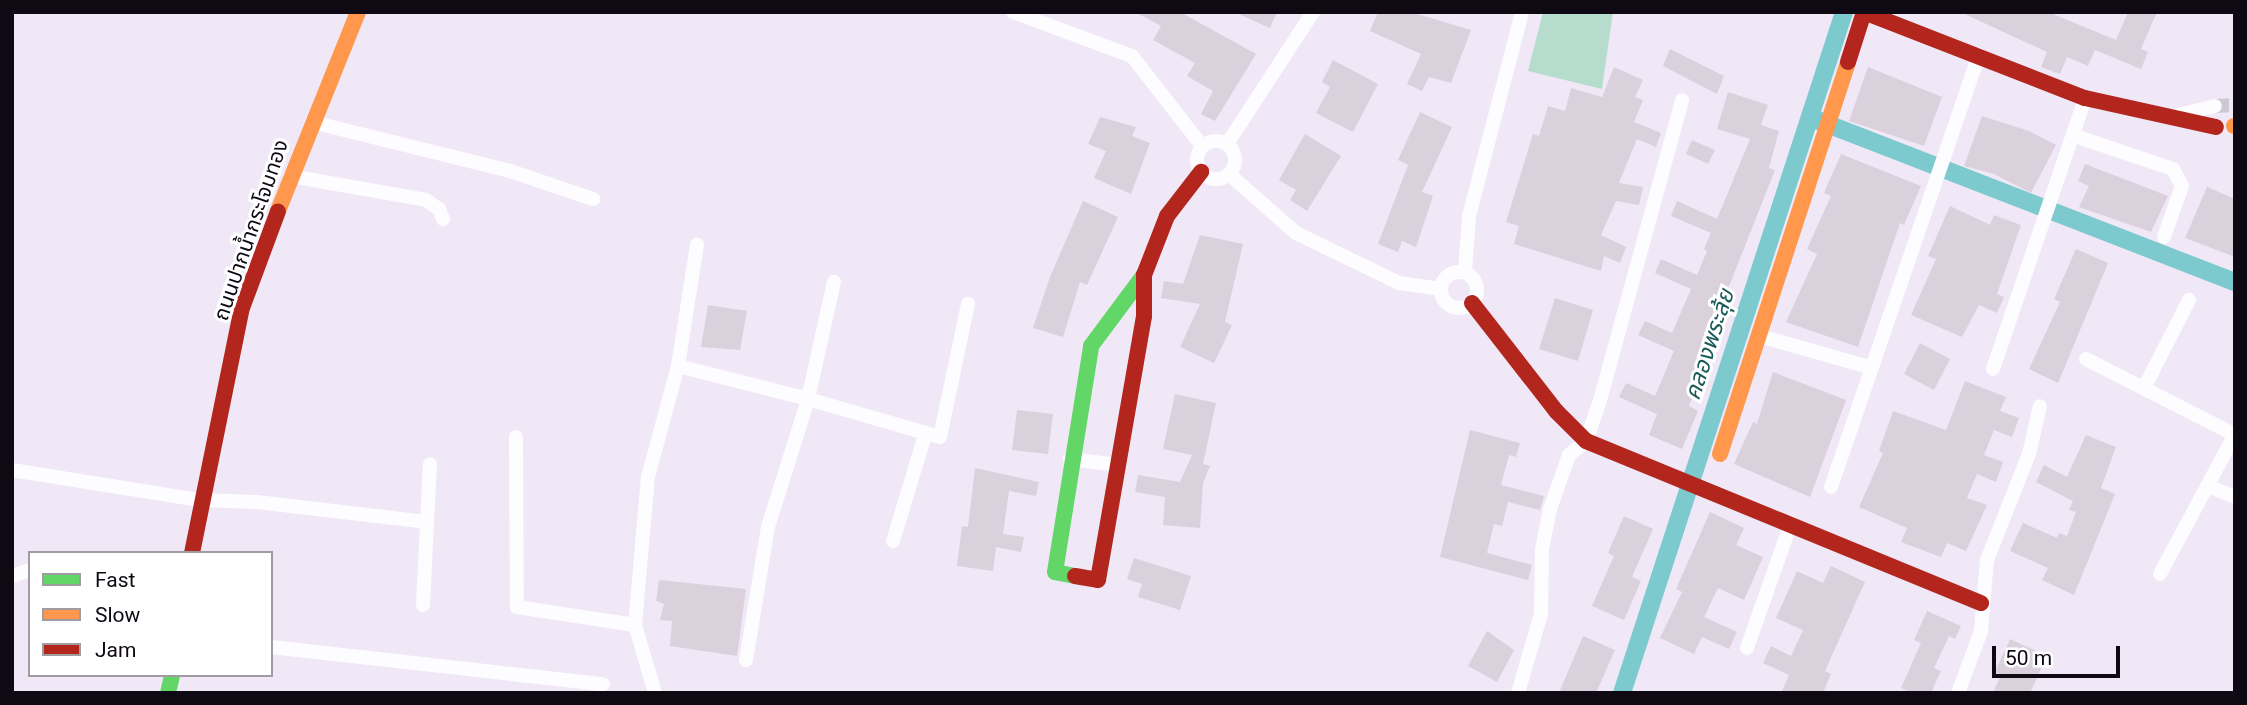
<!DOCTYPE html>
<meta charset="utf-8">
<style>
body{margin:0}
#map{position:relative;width:2247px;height:705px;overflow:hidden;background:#f0e8f7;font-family:Roboto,"Noto Sans Thai",sans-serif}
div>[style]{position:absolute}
.green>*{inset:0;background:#b5dccd}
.canal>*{height:18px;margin:-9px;padding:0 9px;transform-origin:9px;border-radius:9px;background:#7cc9ce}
.building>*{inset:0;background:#dad1dc}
.street-tunnel>*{height:14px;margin-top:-7px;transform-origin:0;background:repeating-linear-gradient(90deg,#cec7d5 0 14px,transparent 0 21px)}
.street>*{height:14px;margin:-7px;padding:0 7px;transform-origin:7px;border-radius:7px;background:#fdfcfe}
.street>.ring{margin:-7px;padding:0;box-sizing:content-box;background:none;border:14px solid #fdfcfe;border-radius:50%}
.fast>*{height:16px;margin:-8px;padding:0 8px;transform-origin:8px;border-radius:8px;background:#63d668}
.slow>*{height:16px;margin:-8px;padding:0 8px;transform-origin:8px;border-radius:8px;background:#ff974d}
.jam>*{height:16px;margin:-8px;padding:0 8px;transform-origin:8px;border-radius:8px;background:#b3261e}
span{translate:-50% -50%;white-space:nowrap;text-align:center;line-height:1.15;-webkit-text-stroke:6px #fff;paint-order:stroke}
.street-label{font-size:21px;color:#0f0913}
.water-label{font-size:23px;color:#1a5a5a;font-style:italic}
.frame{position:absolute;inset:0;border:14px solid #0f0913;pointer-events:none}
.legend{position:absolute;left:28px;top:551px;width:245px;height:126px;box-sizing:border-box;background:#fff;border:2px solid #9f9da1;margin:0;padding:9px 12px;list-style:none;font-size:21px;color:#0f0913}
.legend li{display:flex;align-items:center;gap:14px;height:35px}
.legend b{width:35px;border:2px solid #9f9da1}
.scale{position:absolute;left:1992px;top:646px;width:128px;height:32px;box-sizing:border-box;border:4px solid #0f0913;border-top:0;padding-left:9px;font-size:21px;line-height:24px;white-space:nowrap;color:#0f0913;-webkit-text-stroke:5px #fff;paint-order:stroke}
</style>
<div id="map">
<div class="green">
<i style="clip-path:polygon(1543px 12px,1613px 12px,1602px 89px,1528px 71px)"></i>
</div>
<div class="canal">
<i style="left:1817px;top:120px;width:448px;rotate:21.2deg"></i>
<i style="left:1622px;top:693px;width:716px;rotate:-71.94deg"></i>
</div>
<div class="building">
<i style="clip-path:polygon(1135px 12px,1180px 12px,1256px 54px,1215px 121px,1201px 114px,1213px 91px,1187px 76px,1195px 63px,1153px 40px,1161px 26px)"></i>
<i style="clip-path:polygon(1234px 12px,1277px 12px,1270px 28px)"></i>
<i style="clip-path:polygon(1378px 12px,1411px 12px,1471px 30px,1451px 83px,1429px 77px,1422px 91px,1407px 84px,1421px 54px,1370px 31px)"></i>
<i style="clip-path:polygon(1960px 12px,2048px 12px,2116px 40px,2128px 12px,2157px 12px,2141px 49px,2148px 52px,2141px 69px,2095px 50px,2088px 66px,2067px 57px,2060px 74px,2041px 67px,2047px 52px)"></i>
<i style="clip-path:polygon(1670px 49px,1724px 76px,1717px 94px,1663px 66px)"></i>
<i style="clip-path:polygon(1333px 60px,1378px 84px,1353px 132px,1316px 113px,1330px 87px,1322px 82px)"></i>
<i style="clip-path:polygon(1614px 67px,1643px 80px,1635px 97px,1643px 100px,1634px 122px,1661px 133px,1656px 147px,1637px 139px,1619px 183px,1643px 187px,1639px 205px,1616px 201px,1601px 235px,1626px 247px,1620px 263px,1604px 256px,1601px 271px,1514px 244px,1519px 226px,1506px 222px,1533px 134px,1539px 136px,1548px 106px,1565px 111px,1571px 88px,1602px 97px)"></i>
<i style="clip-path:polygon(1868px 67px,1942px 97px,1924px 146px,1849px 121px)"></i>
<i style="clip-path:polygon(1728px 92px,1768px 105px,1761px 125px,1779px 131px,1769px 168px,1775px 170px,1705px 347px,1713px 350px,1689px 406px,1698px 411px,1682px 449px,1649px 435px,1657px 414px,1619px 397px,1626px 383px,1655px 396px,1674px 351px,1638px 335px,1645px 321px,1672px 333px,1691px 289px,1655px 273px,1661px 259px,1697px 275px,1707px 251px,1704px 249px,1711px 233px,1671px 216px,1677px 201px,1717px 219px,1750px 139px,1717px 129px)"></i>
<i style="clip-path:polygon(1420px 112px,1452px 127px,1422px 192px,1433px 196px,1416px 247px,1402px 241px,1398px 252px,1378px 244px,1408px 165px,1398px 160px)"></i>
<i style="clip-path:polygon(1982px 116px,2029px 131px,2056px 145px,2031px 193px,1994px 174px,1964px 166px)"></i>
<i style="clip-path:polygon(1100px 117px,1136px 127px,1132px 136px,1150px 143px,1131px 194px,1094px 178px,1106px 151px,1088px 144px)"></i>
<i style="clip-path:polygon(1305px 134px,1341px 156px,1307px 211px,1290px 200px,1296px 190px,1279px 180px)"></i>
<i style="clip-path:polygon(1692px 140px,1715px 150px,1708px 164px,1686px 154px)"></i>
<i style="clip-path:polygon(1841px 154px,1921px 186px,1904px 225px,1900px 223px,1858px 347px,1786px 322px,1817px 254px,1807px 249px,1831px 196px,1824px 193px)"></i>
<i style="clip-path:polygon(2085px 164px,2168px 196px,2151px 232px,2079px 207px,2089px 186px,2078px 181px)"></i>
<i style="clip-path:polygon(2207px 187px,2235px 199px,2235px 257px,2185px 238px)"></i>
<i style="clip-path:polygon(1083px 201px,1118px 217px,1087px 285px,1080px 282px,1063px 337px,1033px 328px,1050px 277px)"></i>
<i style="clip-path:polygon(1950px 206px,1990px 225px,1994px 215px,2021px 225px,1997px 294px,2004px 297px,1997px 313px,1979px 305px,1962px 337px,1911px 315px,1936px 259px,1928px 256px)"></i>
<i style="clip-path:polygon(1200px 235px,1243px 244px,1225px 322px,1232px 325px,1214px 363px,1180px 347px,1200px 304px,1161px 298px,1164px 281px,1183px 284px)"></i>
<i style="clip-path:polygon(2076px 249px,2108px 263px,2058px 383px,2029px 369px,2060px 302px,2054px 299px)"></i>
<i style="clip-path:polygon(1555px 298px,1593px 310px,1578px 361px,1539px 349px)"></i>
<i style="clip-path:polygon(708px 305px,747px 311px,740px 350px,701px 347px)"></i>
<i style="clip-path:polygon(1920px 343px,1950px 359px,1934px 390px,1904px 374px)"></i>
<i style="clip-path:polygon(1773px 372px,1846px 400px,1810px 497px,1734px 464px,1753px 422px,1757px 424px)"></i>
<i style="clip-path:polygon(1965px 381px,2006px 397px,2000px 411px,2019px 418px,2012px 437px,1994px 430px,1984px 455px,2003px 462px,1996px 482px,1977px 474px,1967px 498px,1987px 505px,1966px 551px,1947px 543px,1941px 557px,1901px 542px,1907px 528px,1859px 507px,1883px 453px,1879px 451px,1893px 411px,1946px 430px)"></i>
<i style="clip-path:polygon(1175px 394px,1216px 403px,1203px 464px,1210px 466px,1203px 483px,1200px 528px,1163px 525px,1165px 497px,1135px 492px,1138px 475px,1180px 482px,1192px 455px,1163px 449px)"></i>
<i style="clip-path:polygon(1017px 410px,1053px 414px,1048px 454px,1012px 450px)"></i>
<i style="clip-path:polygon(1470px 430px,1520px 443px,1516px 457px,1509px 455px,1501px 485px,1544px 496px,1540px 510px,1508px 502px,1502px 526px,1494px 524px,1487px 553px,1532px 565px,1528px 580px,1440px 557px)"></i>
<i style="clip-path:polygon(2086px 435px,2116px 447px,2101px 488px,2115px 494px,2074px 595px,2042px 580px,2048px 568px,2010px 551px,2023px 523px,2057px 538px,2059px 533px,2067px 536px,2076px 512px,2069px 510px,2073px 501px,2036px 482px,2044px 465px,2067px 477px)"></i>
<i style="clip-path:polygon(975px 468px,1039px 482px,1036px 496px,1009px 491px,1003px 534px,1024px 537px,1021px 552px,996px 547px,993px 571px,957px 566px,962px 526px,968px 527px)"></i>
<i style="clip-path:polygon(1710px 512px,1744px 528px,1736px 545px,1763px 557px,1744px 600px,1718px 588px,1704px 617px,1737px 632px,1729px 649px,1702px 637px,1694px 654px,1660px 638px,1682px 592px,1676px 589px)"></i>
<i style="clip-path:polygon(1624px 516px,1653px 529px,1632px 577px,1641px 581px,1624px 620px,1592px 606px,1614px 556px,1608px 553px)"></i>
<i style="clip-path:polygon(1134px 558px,1191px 576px,1180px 610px,1138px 597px,1142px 584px,1127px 579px)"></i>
<i style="clip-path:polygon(1831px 566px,1865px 582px,1825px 671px,1831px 674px,1823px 693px,1781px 693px,1789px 675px,1763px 663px,1771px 646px,1791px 656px,1803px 630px,1776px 618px,1797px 571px,1823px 583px)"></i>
<i style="clip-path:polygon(659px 580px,746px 589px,737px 656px,670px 646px,672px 621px,660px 620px,664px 604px,656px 601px)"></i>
<i style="clip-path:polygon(1927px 611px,1961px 626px,1955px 639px,1949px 636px,1934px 668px,1941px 671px,1931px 693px,1913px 693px,1901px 688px,1921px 643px,1914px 640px)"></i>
<i style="clip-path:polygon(1487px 631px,1514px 650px,1497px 682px,1468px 666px)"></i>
<i style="clip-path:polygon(1583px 636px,1615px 650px,1596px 693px,1559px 693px)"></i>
<i style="clip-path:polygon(2010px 639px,2047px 656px,2030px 693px,1993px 693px,2001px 675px,1995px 672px)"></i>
</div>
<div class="street-tunnel">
<i style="left:2215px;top:106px;width:20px;rotate:-3deg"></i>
</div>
<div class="street">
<i style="left:1013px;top:12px;width:127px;rotate:20.3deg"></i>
<i style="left:1132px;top:56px;width:114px;rotate:52.1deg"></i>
<i style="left:2175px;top:116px;width:41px;rotate:-14deg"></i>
<i style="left:312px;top:122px;width:204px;rotate:13.9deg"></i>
<i style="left:510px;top:171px;width:88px;rotate:18.6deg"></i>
<i style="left:2075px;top:136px;width:103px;rotate:18.6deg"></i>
<i style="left:2173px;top:169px;width:19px;rotate:62deg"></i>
<i style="left:2182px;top:186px;width:54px;rotate:109.4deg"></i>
<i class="ring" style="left:1197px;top:141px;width:24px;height:24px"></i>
<i style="left:1227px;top:144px;width:158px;rotate:-56.9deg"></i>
<i style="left:1229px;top:174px;width:89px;rotate:41.4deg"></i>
<i style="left:1296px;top:233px;width:114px;rotate:25.9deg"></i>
<i style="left:1399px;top:283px;width:42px;rotate:8.1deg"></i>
<i style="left:290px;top:176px;width:138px;rotate:10deg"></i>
<i style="left:426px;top:200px;width:16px;rotate:35deg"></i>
<i style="left:439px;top:209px;width:11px;rotate:68deg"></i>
<i class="ring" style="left:1441px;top:272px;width:22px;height:22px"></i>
<i style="left:1465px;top:272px;width:56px;rotate:-85.9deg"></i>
<i style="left:1469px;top:216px;width:211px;rotate:-75.4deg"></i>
<i style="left:1760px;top:336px;width:116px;rotate:15.9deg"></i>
<i style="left:2086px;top:359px;width:167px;rotate:27deg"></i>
<i style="left:678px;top:366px;width:134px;rotate:14.2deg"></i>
<i style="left:808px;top:399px;width:120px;rotate:-77.5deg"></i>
<i style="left:1993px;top:369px;width:286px;rotate:-71.2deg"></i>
<i style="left:2144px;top:388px;width:99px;rotate:-62.9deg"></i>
<i style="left:516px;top:437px;width:170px;rotate:89.7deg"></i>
<i style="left:517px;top:607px;width:119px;rotate:8.7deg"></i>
<i style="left:1070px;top:459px;width:49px;rotate:7deg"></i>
<i style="left:12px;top:470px;width:190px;rotate:9.1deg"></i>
<i style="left:200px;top:500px;width:57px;rotate:2deg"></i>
<i style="left:257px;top:502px;width:170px;rotate:6.7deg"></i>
<i style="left:2207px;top:486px;width:30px;rotate:21deg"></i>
<i style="left:1831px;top:487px;width:457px;rotate:-71.1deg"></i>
<i style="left:893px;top:541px;width:111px;rotate:-73.2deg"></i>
<i style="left:2160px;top:574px;width:159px;rotate:-61.8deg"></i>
<i style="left:12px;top:576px;width:19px;rotate:-18deg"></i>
<i style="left:423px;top:605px;width:141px;rotate:-87.2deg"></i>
<i style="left:271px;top:647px;width:334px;rotate:6.4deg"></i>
<i style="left:1747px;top:648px;width:133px;rotate:-70.6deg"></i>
<i style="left:746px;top:660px;width:135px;rotate:-80.6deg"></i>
<i style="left:768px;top:527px;width:134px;rotate:-72.6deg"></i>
<i style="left:808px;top:399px;width:137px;rotate:16.1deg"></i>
<i style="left:940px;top:437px;width:136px;rotate:-78.1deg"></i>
<i style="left:655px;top:693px;width:71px;rotate:-106.4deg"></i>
<i style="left:635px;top:625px;width:149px;rotate:-85deg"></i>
<i style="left:648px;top:477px;width:115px;rotate:-74.9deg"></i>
<i style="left:678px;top:366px;width:123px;rotate:-81.1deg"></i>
<i style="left:1518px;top:693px;width:82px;rotate:-73.8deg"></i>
<i style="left:1541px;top:614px;width:65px;rotate:-89.1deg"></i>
<i style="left:1542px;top:549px;width:41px;rotate:-78.7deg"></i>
<i style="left:1550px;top:509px;width:57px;rotate:-70.6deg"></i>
<i style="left:1569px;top:455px;width:22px;rotate:-39deg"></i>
<i style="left:1586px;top:441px;width:39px;rotate:-71deg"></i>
<i style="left:1599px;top:404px;width:315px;rotate:-74.7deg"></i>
<i style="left:1958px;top:693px;width:66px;rotate:-69.6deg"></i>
<i style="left:1981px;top:631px;width:71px;rotate:-85.2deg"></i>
<i style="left:1987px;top:560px;width:114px;rotate:-68.4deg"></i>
<i style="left:2029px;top:454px;width:49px;rotate:-77.1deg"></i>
</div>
<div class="fast">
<i style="left:1075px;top:576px;width:20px;rotate:-169deg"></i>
<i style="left:1055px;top:572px;width:229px;rotate:-80.9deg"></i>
<i style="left:1091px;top:346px;width:89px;rotate:-53.3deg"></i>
<i style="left:168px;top:693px;width:18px;rotate:-77deg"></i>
</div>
<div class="slow">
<i style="left:2234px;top:126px;width:1px"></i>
<i style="left:278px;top:211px;width:214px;rotate:-68.1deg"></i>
<i style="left:1720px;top:454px;width:412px;rotate:-71.9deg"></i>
</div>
<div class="jam">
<i style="left:1848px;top:62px;width:52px;rotate:-72.3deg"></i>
<i style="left:1864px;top:12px;width:237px;rotate:21.3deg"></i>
<i style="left:2085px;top:98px;width:134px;rotate:12.5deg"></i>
<i style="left:1472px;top:303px;width:137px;rotate:52.1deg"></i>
<i style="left:1556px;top:411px;width:42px;rotate:45deg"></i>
<i style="left:1586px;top:441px;width:427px;rotate:22.3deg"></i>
<i style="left:192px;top:553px;width:250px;rotate:-78.5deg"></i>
<i style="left:242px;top:308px;width:103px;rotate:-69.6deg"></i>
<i style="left:1075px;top:576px;width:23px;rotate:10deg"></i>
<i style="left:1098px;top:580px;width:268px;rotate:-80.1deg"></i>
<i style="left:1144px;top:316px;width:41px;rotate:-90deg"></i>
<i style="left:1144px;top:275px;width:63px;rotate:-68.7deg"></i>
<i style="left:1167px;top:216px;width:56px;rotate:-52.3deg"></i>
</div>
<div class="street-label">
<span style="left:251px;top:230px;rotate:-71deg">ถนนปากน้ำกระโจมทอง</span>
</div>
<div class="water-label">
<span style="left:1710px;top:345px;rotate:-72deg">คลองพระลุ้ย</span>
</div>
<div class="frame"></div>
<ul class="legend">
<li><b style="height:9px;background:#63d668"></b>Fast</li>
<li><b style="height:9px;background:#ff974d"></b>Slow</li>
<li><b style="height:9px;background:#b3261e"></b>Jam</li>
</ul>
<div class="scale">50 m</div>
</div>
